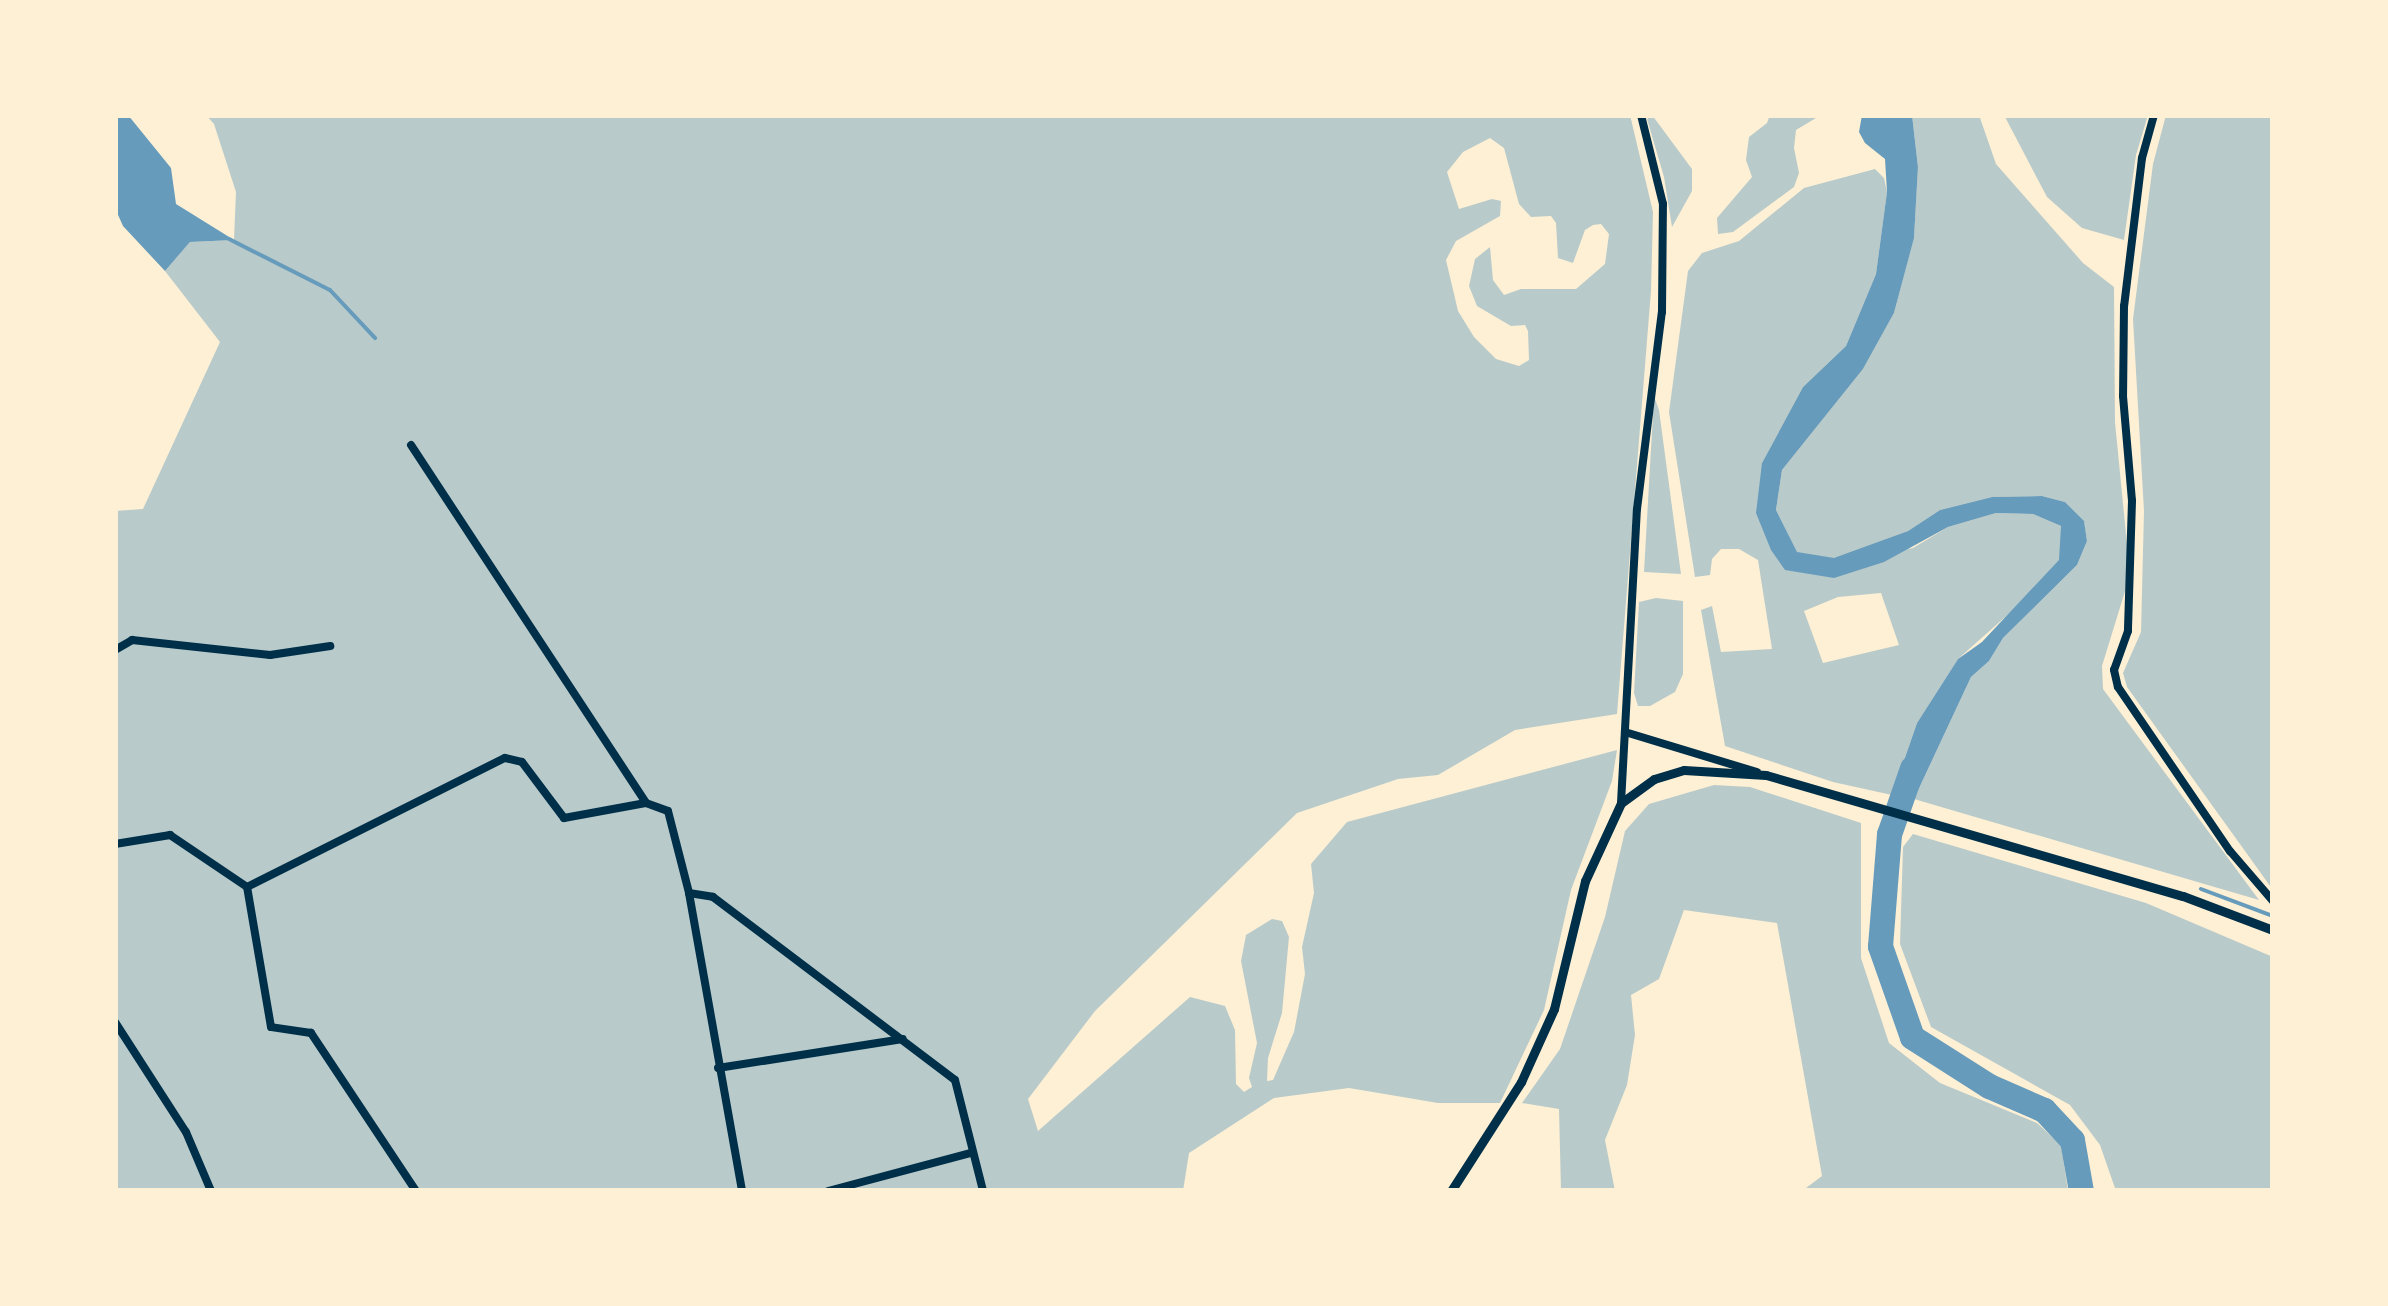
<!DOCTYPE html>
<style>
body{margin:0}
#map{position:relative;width:2388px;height:1306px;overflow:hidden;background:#fdf0d5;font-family:Manrope,sans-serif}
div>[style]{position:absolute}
.green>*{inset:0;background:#b9caca}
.water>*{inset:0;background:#669bbc}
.stream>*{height:4px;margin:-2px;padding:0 2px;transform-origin:2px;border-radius:2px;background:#669bbc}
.river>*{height:25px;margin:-12.5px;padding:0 12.5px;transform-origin:12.5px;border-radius:12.5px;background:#669bbc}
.minor>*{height:8px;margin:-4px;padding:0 4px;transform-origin:4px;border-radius:4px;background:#003049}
.tertiary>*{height:9px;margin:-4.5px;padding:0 4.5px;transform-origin:4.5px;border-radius:4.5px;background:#003049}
span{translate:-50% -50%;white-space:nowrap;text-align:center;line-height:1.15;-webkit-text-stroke:9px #fdf0d5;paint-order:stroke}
.frame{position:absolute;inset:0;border:118px solid #fdf0d5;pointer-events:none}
</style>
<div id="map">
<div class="green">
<i style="clip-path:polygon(evenodd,206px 115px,1630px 115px,1653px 212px,1651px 291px,1617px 714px,1515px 730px,1438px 775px,1398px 779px,1297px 813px,1095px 1011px,1028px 1099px,1038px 1131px,1190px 997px,1225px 1006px,1235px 1030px,1236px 1084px,1244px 1092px,1252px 1087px,1249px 1078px,1257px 1043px,1241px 961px,1246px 935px,1272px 919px,1282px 921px,1289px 937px,1282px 1013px,1268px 1058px,1267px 1081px,1273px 1080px,1294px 1032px,1305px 974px,1302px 947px,1314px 893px,1311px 864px,1347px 822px,1617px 750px,1612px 781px,1571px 890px,1544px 1010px,1500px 1103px,1438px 1103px,1349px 1088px,1274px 1098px,1189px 1153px,1183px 1191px,115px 1191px,115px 511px,143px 509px,220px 342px,165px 271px,190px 242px,234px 240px,236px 192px,214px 124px,206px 115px,1490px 138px,1504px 148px,1519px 204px,1531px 217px,1551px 216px,1556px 223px,1558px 258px,1573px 263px,1585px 230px,1593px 225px,1601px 224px,1609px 234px,1605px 264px,1576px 289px,1521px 289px,1504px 295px,1493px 280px,1490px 247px,1475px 259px,1469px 286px,1477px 306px,1511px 326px,1525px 325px,1528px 331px,1529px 360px,1519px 366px,1496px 359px,1474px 337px,1458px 311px,1446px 260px,1456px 241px,1500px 216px,1501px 201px,1492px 199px,1459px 209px,1447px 172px,1463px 152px,1490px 138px)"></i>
<i style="clip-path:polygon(1652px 115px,1692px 169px,1692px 191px,1672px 227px,1664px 177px,1647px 119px)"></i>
<i style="clip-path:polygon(1770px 115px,1821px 115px,1796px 130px,1794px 148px,1799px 173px,1794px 187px,1733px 232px,1718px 234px,1717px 218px,1752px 177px,1746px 160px,1749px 137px,1767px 123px)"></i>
<i style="clip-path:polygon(1912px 115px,1979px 115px,1996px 164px,2083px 263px,2114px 287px,2115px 422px,2130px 575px,2102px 666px,2103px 689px,2259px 900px,1914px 799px,1971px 677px,1989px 661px,2003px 638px,2077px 565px,2087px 541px,2084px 522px,2065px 502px,2042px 496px,1992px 497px,1940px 510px,1908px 531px,1834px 559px,1797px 553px,1776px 510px,1782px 470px,1863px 369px,1894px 313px,1914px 237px,1918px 167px)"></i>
<i style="clip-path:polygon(2004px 115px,2148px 115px,2136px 155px,2124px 240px,2082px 228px,2047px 197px)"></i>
<i style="clip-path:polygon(2166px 115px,2273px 115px,2273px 890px,2127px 687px,2123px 673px,2141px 632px,2144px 511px,2133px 319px,2153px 164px)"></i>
<i style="clip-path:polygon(evenodd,1875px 169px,1884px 178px,1887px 192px,1876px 274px,1846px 346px,1803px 387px,1762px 463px,1785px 570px,1913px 548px,1948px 527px,1996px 513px,2033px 514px,2061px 526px,2062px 543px,2060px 560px,2022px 602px,1958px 659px,1917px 723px,1892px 795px,1833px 782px,1725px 746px,1701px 610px,1712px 606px,1721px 652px,1772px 649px,1758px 560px,1739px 549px,1721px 549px,1712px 559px,1710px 575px,1695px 577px,1669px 412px,1688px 271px,1702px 253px,1739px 241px,1804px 188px,1875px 169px,1881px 593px,1899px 645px,1823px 663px,1804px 611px,1838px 597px,1881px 593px)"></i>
<i style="clip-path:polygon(1654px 396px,1659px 410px,1681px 574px,1644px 572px)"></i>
<i style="clip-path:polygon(1656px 598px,1683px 601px,1683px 674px,1675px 692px,1650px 706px,1638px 706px,1634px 693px,1639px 602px)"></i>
<i style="clip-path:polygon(1714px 785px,1750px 787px,1861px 823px,1861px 958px,1889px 1043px,1940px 1083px,2037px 1123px,2061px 1145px,2068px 1191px,1802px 1191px,1822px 1176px,1777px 923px,1684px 910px,1659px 979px,1631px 995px,1635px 1035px,1627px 1085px,1605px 1140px,1615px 1191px,1561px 1191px,1559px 1109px,1522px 1103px,1560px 1049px,1605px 917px,1625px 831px,1649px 804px)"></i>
<i style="clip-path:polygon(1913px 834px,2146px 903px,2273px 957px,2273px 1191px,2116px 1191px,2100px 1145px,2070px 1105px,1931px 1027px,1900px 944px,1903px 847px)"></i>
</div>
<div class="water">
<i style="clip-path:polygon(115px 115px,128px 115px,171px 168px,176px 204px,234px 240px,190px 242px,165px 271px,123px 226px,115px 208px)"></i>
<i style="clip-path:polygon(1862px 115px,1912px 115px,1918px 167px,1914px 238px,1894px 313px,1863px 369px,1782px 470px,1776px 510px,1797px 552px,1834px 558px,1908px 531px,1940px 510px,1992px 497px,2042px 496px,2065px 502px,2084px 521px,2087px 541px,2077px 565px,2003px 638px,1989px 661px,1971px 677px,1914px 799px,1892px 795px,1917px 723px,1958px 659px,1982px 642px,2059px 560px,2061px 526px,2033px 514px,1996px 513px,1948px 527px,1884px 562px,1834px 578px,1785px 570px,1771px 550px,1756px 513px,1762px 463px,1803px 387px,1846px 346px,1876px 274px,1887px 192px,1885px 159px,1865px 143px,1859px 132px)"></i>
</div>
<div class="stream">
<i style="left:229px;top:239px;width:113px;rotate:26.8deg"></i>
<i style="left:330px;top:290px;width:66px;rotate:46.8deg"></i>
<i style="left:2201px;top:889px;width:77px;rotate:20.6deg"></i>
</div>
<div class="river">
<i style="left:1912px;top:768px;width:70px;rotate:109.2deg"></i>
<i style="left:1889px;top:834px;width:112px;rotate:94.6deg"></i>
<i style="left:1880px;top:946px;width:96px;rotate:70.6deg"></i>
<i style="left:1912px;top:1037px;width:91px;rotate:32.5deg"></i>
<i style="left:1989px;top:1086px;width:60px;rotate:23.6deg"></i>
<i style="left:2044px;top:1110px;width:41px;rotate:47deg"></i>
<i style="left:2072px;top:1140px;width:52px;rotate:80deg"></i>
</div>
<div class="minor">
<i style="left:2154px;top:115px;width:45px;rotate:105.6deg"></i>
<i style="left:2142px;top:158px;width:149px;rotate:96.9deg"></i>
<i style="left:2124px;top:306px;width:90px;rotate:90.6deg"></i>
<i style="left:2123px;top:396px;width:105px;rotate:85.1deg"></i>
<i style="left:2132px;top:501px;width:130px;rotate:91.8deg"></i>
<i style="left:2128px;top:631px;width:41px;rotate:109.7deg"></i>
<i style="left:2114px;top:670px;width:17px;rotate:77deg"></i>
<i style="left:2118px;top:687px;width:199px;rotate:55.7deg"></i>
<i style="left:2230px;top:851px;width:66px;rotate:49.3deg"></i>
<i style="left:411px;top:445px;width:428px;rotate:56.7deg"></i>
<i style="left:646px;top:803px;width:23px;rotate:20deg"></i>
<i style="left:668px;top:811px;width:85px;rotate:75.6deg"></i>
<i style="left:689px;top:893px;width:24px;rotate:9deg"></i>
<i style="left:713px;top:897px;width:303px;rotate:37.1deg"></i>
<i style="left:955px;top:1080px;width:114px;rotate:75.8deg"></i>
<i style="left:115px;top:650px;width:20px;rotate:-30deg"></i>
<i style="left:132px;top:640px;width:139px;rotate:6.2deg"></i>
<i style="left:270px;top:655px;width:61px;rotate:-8.5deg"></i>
<i style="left:1625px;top:732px;width:138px;rotate:16.9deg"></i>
<i style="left:1621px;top:803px;width:294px;rotate:-86.9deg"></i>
<i style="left:1637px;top:509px;width:199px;rotate:-82.8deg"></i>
<i style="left:1662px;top:312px;width:108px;rotate:-89.5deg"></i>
<i style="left:1663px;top:204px;width:92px;rotate:-103.9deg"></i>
<i style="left:115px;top:844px;width:56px;rotate:-9.3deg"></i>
<i style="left:170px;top:835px;width:93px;rotate:34deg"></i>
<i style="left:689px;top:893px;width:303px;rotate:79.9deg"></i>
<i style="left:115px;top:1022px;width:131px;rotate:57.2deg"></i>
<i style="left:186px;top:1132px;width:64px;rotate:67deg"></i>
<i style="left:718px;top:1068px;width:187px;rotate:-8.9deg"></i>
<i style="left:416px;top:1191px;width:190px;rotate:-123.6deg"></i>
<i style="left:311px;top:1033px;width:40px;rotate:-171.5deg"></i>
<i style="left:271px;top:1027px;width:142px;rotate:-99.7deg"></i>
<i style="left:247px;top:887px;width:288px;rotate:-26.6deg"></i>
<i style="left:505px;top:758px;width:17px;rotate:13deg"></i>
<i style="left:522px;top:762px;width:70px;rotate:53.1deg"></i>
<i style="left:564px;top:818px;width:83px;rotate:-10.4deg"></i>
<i style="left:828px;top:1191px;width:148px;rotate:-14.9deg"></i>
</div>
<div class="tertiary">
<i style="left:1451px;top:1191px;width:130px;rotate:-57.3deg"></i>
<i style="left:1521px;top:1082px;width:80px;rotate:-65.7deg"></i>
<i style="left:1554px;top:1009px;width:132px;rotate:-76.4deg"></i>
<i style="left:1585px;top:881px;width:86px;rotate:-65.2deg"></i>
<i style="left:1621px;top:803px;width:41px;rotate:-36deg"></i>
<i style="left:1654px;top:779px;width:31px;rotate:-17deg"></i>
<i style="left:1684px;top:770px;width:82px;rotate:3.5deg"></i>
<i style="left:1766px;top:775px;width:434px;rotate:16.2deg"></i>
<i style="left:2183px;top:896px;width:96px;rotate:20.7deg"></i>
</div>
<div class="frame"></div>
</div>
